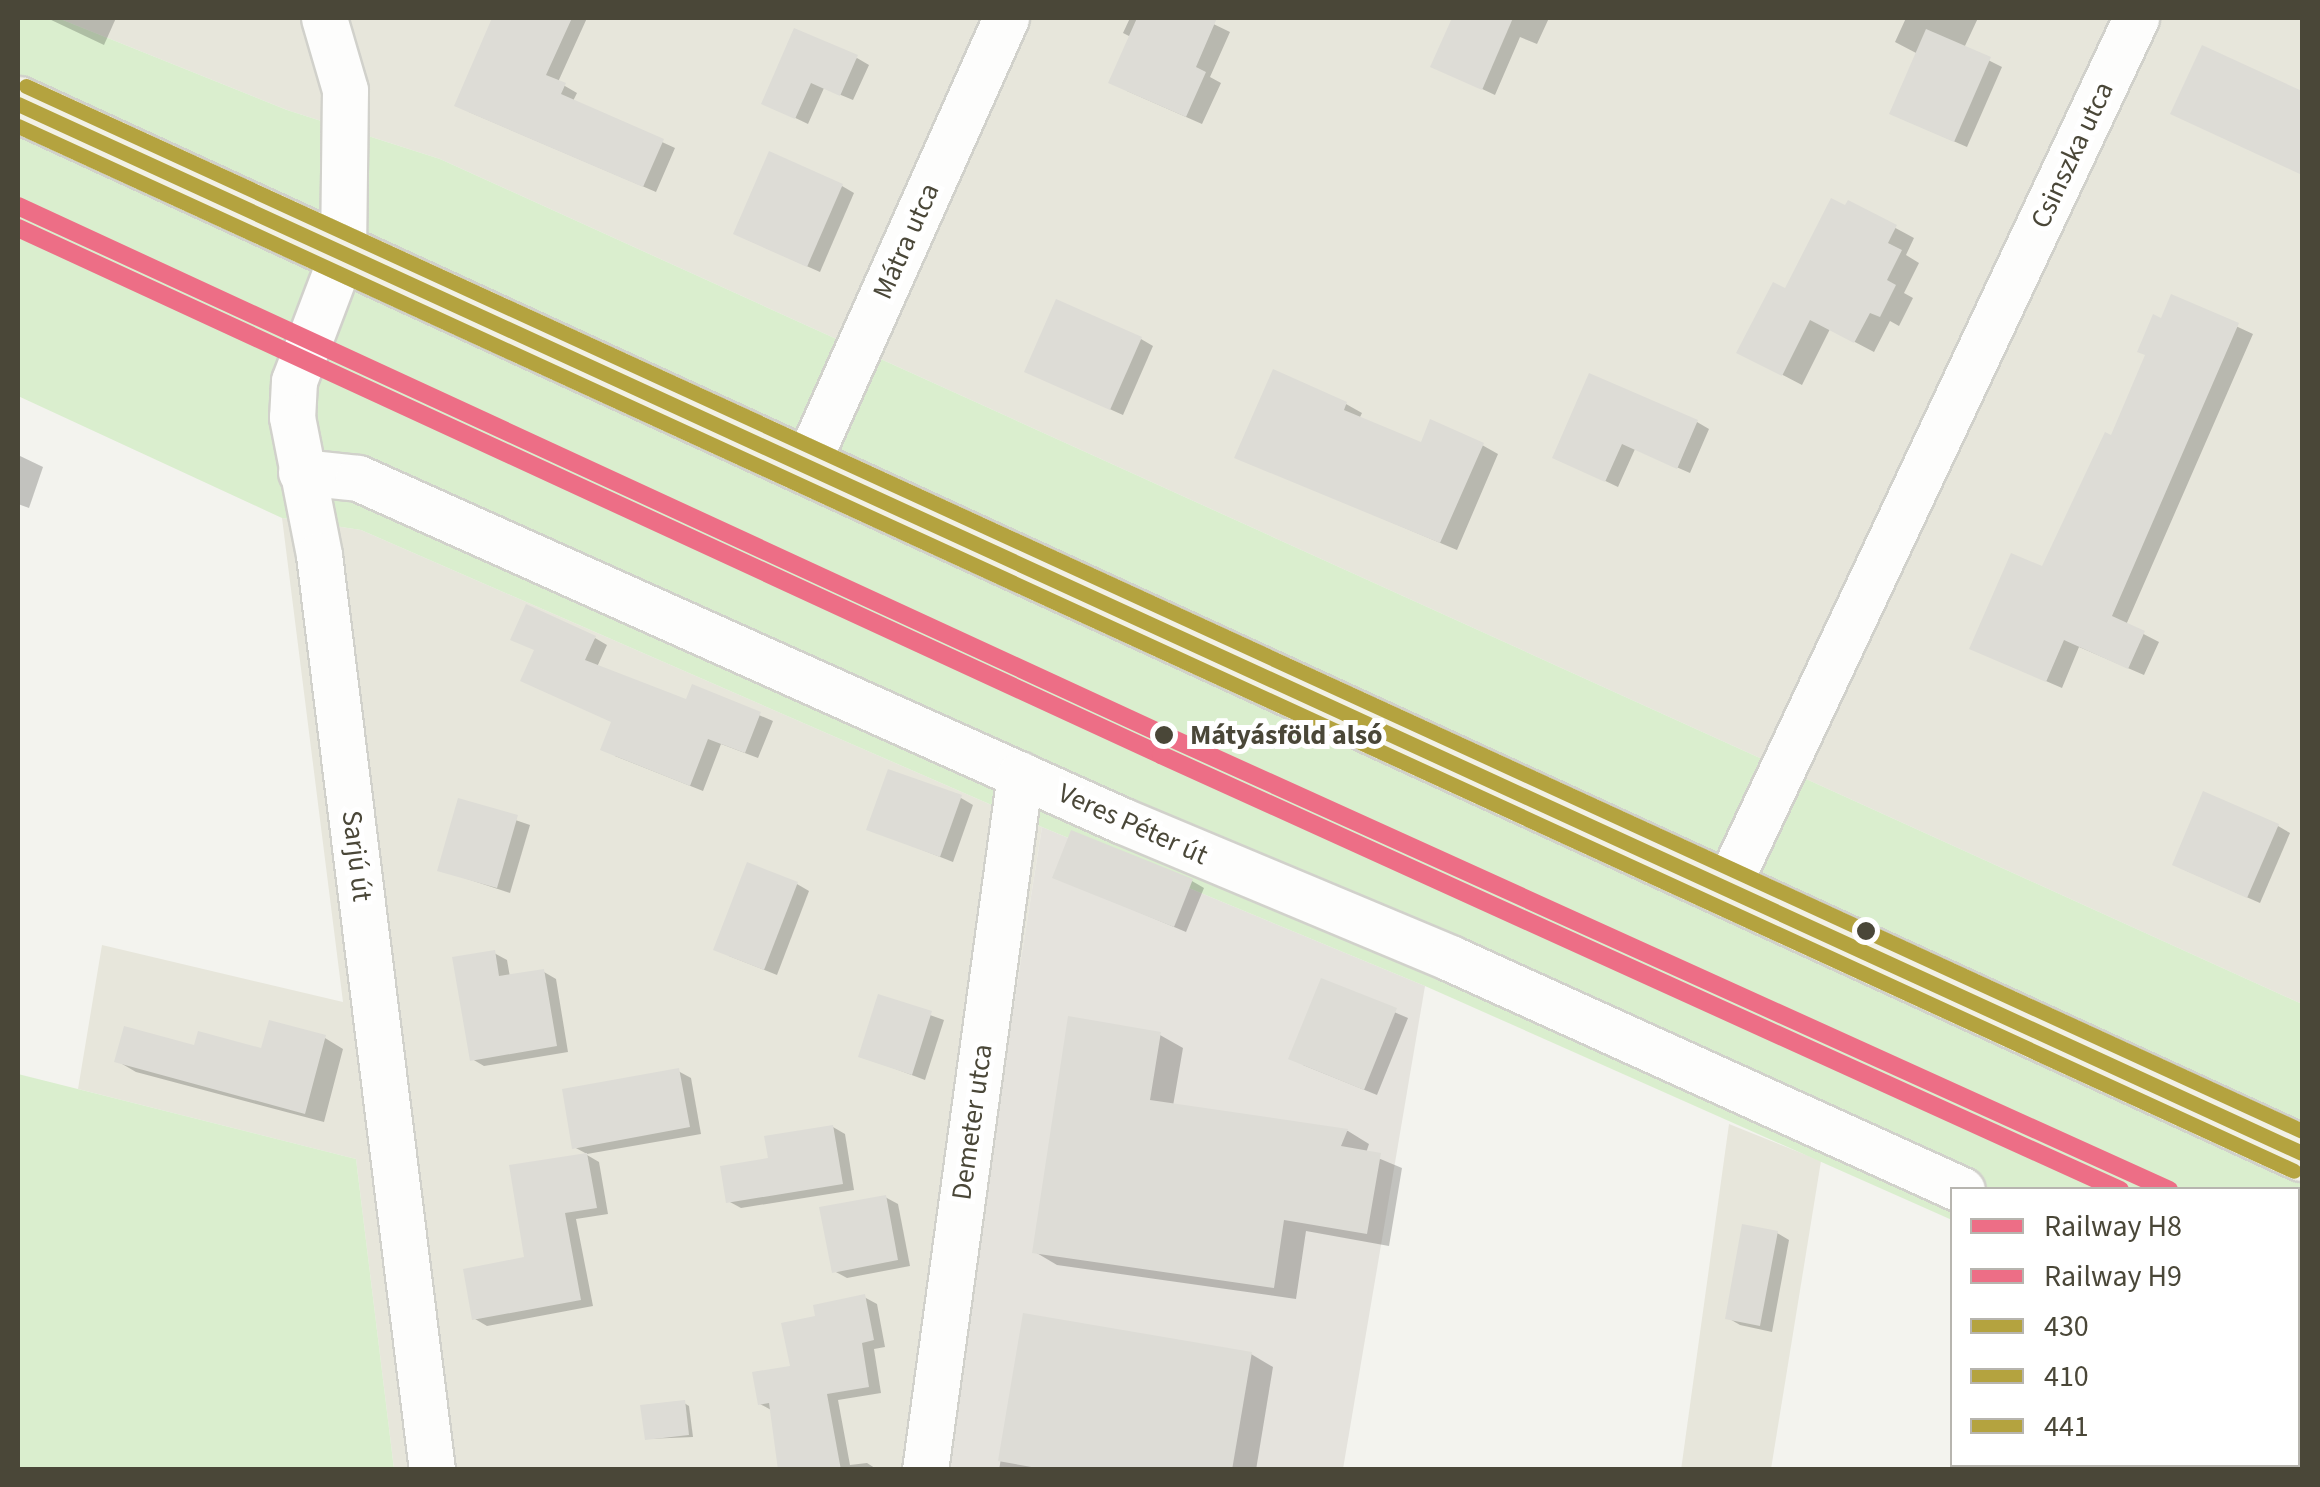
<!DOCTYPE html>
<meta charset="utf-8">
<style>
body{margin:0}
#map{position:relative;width:2320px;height:1487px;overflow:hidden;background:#f3f3ee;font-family:"Source Sans 3",sans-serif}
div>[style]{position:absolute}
.residential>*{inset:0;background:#e7e6db}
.industrial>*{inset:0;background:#e5e3dd}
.green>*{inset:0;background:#daeece}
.shadow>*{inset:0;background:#0003}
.building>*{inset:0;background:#dddcd6}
.roads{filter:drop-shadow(2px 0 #d1d1cb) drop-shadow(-2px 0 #d1d1cb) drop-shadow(0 2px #d1d1cb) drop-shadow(0 -2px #d1d1cb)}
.street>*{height:45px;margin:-22.5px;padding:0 22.5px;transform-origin:22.5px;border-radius:22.5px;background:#fdfdfc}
.primary>*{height:55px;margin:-27.5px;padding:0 27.5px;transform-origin:27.5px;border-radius:27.5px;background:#f2f1e6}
.bus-1>*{height:15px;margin:-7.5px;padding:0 7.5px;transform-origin:7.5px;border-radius:7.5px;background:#b4a33f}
.bus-2>*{height:15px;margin:-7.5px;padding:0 7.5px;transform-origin:7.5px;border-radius:7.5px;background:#b4a33f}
.bus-3>*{height:15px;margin:-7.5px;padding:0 7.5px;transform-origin:7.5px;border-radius:7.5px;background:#b4a33f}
.rail-1>*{height:18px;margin:-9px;padding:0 9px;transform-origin:9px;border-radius:9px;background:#ed6e86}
.rail-2>*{height:18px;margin:-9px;padding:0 9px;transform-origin:9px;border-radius:9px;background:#ed6e86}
.dots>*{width:28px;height:28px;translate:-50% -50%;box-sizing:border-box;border:5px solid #fff;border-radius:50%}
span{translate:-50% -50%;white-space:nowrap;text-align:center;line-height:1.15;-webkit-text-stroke:10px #fff;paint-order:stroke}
.street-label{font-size:28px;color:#4a4738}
.stop-label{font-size:28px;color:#4a4738;font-weight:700}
.left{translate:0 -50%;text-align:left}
.frame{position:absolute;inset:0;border:20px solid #4a4738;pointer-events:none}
.legend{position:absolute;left:1950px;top:1187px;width:350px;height:280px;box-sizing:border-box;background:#fff;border:2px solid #b7b5af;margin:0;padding:12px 18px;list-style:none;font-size:30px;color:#4a4738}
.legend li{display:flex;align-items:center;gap:20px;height:50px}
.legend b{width:50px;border:2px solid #b7b5af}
</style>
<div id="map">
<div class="residential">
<i style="clip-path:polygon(58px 18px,2302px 18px,2302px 1004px,440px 159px,287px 110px)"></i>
<i style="clip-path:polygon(282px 518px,361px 530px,1042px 827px,940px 1469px,394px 1469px,356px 1159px,78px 1089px,102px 945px,343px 1002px)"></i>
<i style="clip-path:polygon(1729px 1124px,1821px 1161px,1771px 1469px,1681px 1470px)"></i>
<i style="clip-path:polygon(2298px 1382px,2302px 1385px,2302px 1469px,2020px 1470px,2021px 1464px,2298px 1464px)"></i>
</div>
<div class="industrial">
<i style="clip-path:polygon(1042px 827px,1425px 986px,1343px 1469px,940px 1470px)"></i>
</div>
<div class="green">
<i style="clip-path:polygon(18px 18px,58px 18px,287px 110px,440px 159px,2302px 1004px,2302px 1385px,2298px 1382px,2298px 1190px,1952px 1190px,1952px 1220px,1425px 986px,1042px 827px,361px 530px,282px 518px,18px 396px)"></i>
<i style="clip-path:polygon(18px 1074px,356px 1159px,394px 1469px,18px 1469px)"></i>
</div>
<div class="shadow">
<i style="clip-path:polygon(47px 18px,116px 18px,104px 45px)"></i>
<i style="clip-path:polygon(534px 18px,587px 18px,558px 82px,577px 93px,573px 101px,675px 148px,656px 192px,469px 112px,525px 37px)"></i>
<i style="clip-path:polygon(1130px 18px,1201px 18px,1230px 32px,1210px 77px,1221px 83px,1202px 124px,1127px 91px,1131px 37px,1123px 33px)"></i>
<i style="clip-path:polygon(1454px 18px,1549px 18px,1537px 44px,1520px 37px,1495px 95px,1433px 66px)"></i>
<i style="clip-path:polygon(1906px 18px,1978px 18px,1964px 48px,2002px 67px,1967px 147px,1905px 120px,1918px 54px,1895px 42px)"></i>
<i style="clip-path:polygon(857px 58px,869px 65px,853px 100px,824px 88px,808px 124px,764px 103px)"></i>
<i style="clip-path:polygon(842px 186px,854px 193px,820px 272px,748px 240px)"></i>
<i style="clip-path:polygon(1849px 203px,1914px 238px,1906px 255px,1919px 263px,1904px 293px,1913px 298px,1899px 326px,1890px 321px,1874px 352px,1830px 329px,1802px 385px,1758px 362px,1786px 292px)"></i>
<i style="clip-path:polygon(2173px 297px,2253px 334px,2126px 625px,2159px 642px,2144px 675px,2079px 647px,2062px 688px,1988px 656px,2044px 570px,2112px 438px)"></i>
<i style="clip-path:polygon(1141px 339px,1153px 346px,1123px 415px,1040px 378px)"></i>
<i style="clip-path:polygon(1346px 404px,1362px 413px,1359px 419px,1422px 445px,1482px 445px,1498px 454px,1457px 550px,1237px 457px)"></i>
<i style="clip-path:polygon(1697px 422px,1709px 429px,1690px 473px,1635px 449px,1618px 487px,1555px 457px)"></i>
<i style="clip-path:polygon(18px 455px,43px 467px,29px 508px,18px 504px)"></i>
<i style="clip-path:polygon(595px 638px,607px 645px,597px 667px,687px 703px,693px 687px,773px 721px,758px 758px,721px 744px,703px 791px,615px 756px,613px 722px,535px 687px)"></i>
<i style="clip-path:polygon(961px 798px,973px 805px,953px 862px,869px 829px)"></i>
<i style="clip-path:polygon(460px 801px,530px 825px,510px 893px,440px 870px)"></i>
<i style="clip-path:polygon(2278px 826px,2290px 833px,2260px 903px,2187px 871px)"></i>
<i style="clip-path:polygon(1055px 877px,1192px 881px,1204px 888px,1186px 932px)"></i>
<i style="clip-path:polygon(797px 884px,809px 891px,777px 975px,729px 956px)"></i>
<i style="clip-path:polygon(494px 953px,507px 960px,510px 977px,544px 972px,556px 979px,568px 1052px,484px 1066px,472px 1059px)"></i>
<i style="clip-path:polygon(1322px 981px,1408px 1018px,1377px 1095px,1303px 1065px)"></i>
<i style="clip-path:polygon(879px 997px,944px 1020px,925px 1080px,861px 1056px)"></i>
<i style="clip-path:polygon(1160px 1035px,1183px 1048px,1173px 1106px,1348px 1131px,1369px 1144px,1366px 1153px,1402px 1168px,1389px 1246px,1306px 1231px,1296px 1299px,1057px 1265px,1035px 1252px)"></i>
<i style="clip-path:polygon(325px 1038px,343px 1049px,324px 1122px,136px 1072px,117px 1061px,263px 1051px)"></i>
<i style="clip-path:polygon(678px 1071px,691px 1078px,701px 1134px,587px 1154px,574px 1147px)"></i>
<i style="clip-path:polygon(833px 1127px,845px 1134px,854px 1190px,741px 1208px,728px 1201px)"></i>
<i style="clip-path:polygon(587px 1155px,599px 1162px,608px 1214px,576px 1219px,593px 1306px,487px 1326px,475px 1319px,526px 1259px)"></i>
<i style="clip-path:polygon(885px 1197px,898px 1204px,910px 1266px,847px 1278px,834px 1271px)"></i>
<i style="clip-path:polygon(1777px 1233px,1789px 1240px,1772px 1332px,1740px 1325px,1728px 1318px)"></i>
<i style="clip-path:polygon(864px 1297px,877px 1304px,885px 1347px,874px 1349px,881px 1393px,838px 1400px,850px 1465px,867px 1463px,878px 1470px,781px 1470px,773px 1411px,760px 1404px,793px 1368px,818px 1318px)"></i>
<i style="clip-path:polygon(1025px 1316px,1251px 1354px,1273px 1367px,1256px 1470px,999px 1470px)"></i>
<i style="clip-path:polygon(684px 1403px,689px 1406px,693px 1437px,647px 1439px)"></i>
<i style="clip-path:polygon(2096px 1464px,2170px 1464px,2169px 1470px,2095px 1470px)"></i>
</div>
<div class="building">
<i style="clip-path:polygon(492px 18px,572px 18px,546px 75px,566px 83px,561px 94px,664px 139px,643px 187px,454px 106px)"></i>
<i style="clip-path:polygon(1137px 18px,1217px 18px,1196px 67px,1206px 72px,1186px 117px,1108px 83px)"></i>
<i style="clip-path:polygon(1452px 18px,1513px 18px,1482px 90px,1430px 67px)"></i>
<i style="clip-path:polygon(794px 28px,858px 55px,840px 96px,811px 83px,795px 119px,761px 104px)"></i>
<i style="clip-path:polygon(1926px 29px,1991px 57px,1954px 142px,1889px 114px)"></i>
<i style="clip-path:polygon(2202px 45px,2302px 91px,2302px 175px,2170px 114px)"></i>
<i style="clip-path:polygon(769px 151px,843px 184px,807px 267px,733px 234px)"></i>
<i style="clip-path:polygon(1831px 198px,1845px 205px,1848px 200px,1897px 225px,1888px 243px,1902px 250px,1887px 280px,1896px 285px,1880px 317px,1870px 313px,1854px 343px,1810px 320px,1782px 376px,1736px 353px,1773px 282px,1785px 288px)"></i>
<i style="clip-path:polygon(2171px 294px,2239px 323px,2112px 616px,2145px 631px,2128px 669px,2064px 640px,2046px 682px,1969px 649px,2011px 553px,2042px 566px,2105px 432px,2111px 435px,2145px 355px,2137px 352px,2153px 314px,2161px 318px)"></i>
<i style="clip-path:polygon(1056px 299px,1142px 337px,1110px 410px,1024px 372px)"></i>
<i style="clip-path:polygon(1273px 369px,1347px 402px,1344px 410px,1421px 442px,1430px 419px,1484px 443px,1440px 543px,1234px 458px)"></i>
<i style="clip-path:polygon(1589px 373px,1698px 420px,1677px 469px,1622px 444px,1605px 482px,1552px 458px)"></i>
<i style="clip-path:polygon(526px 604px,596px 636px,585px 660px,686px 699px,692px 684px,761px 712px,745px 753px,708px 739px,690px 786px,600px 750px,611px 722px,520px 681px,534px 650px,510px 640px)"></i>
<i style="clip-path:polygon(888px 769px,962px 795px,940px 857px,866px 830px)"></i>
<i style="clip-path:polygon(2203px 791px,2279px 824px,2247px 898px,2172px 865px)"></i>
<i style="clip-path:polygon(458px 798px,518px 815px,497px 888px,437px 871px)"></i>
<i style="clip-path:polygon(1071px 830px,1193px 879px,1174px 927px,1052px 878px)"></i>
<i style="clip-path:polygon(747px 862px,798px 882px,764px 970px,713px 950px)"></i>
<i style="clip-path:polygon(495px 950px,499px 976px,544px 969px,557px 1046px,470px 1061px,452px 957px)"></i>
<i style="clip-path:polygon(1321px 978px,1397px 1008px,1364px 1090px,1288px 1059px)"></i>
<i style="clip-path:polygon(878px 994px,932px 1011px,912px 1075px,858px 1057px)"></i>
<i style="clip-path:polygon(1068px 1016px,1161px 1032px,1150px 1100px,1348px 1129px,1341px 1146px,1381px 1153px,1367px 1234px,1284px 1220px,1274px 1288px,1032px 1253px)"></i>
<i style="clip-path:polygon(269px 1020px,326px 1035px,305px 1114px,114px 1062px,124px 1026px,194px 1045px,198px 1031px,261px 1048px)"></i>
<i style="clip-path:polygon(679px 1068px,690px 1127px,572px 1149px,562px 1089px)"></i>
<i style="clip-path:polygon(833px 1125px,843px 1184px,726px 1203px,720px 1166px,768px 1158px,764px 1136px)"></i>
<i style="clip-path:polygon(587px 1153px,597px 1208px,565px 1213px,581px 1300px,472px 1320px,463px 1269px,524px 1257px,509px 1165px)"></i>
<i style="clip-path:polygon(886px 1195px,898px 1260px,832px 1273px,819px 1207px)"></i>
<i style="clip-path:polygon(1742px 1224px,1778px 1231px,1760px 1326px,1725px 1319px)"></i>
<i style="clip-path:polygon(865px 1294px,874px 1340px,862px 1343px,869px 1387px,827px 1394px,841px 1470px,778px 1470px,769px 1403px,758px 1405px,752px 1372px,790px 1366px,781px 1323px,815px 1316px,813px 1305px)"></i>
<i style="clip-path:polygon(1023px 1313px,1252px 1352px,1232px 1470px,1048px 1470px,998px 1461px)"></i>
<i style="clip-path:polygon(685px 1400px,689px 1435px,645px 1440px,640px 1405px)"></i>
</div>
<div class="roads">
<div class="street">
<i style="left:324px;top:18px;width:75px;rotate:73.7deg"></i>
<i style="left:345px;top:90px;width:162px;rotate:90.7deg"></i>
<i style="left:343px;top:252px;width:138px;rotate:110.8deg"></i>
<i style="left:294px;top:381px;width:36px;rotate:93deg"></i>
<i style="left:292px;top:417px;width:141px;rotate:78.9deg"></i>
<i style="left:319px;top:555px;width:922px;rotate:82.96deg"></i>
<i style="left:806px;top:465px;width:490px;rotate:-65.9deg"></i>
<i style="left:301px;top:472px;width:57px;rotate:6deg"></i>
<i style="left:358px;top:478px;width:838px;rotate:24.15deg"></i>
<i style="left:1123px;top:821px;width:355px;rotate:22.7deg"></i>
<i style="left:1450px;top:958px;width:562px;rotate:24.38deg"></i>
<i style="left:1726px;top:889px;width:963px;rotate:-64.79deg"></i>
<i style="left:2298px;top:1342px;width:4px;rotate:27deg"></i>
<i style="left:925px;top:1470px;width:702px;rotate:-82.23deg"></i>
</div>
<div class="primary">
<i style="left:18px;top:104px;width:2513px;rotate:24.67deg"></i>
</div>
</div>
<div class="bus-1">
<i style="left:18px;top:104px;width:2513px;rotate:24.67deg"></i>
</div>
<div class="bus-2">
<i style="left:18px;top:126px;width:2504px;rotate:24.66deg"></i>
</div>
<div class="bus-3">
<i style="left:26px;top:86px;width:2504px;rotate:24.66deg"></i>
</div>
<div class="rail-1">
<i style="left:18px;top:206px;width:1268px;rotate:24.77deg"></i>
<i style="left:1169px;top:737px;width:1098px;rotate:24.37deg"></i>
</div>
<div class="rail-2">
<i style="left:18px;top:228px;width:1259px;rotate:24.75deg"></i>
<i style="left:1161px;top:755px;width:1053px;rotate:24.4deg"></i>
</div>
<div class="dots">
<i style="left:1164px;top:735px;background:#4a4738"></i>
<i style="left:1866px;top:931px;background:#4a4738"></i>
</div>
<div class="street-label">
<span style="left:2072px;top:155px;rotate:-65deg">Csinszka utca</span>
<span style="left:906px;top:241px;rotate:-66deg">Mátra utca</span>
<span style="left:1133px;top:824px;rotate:24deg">Veres Péter út</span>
<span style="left:357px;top:856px;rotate:83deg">Sarjú út</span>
<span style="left:972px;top:1122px;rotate:-82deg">Demeter utca</span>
</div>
<div class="stop-label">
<span class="left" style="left:1190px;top:735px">Mátyásföld alsó</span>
</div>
<div class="frame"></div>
<ul class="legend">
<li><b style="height:12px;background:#ed6e86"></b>Railway H8</li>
<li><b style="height:12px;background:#ed6e86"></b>Railway H9</li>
<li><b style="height:12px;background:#b4a33f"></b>430</li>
<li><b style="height:12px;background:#b4a33f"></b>410</li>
<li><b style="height:12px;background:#b4a33f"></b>441</li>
</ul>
</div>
